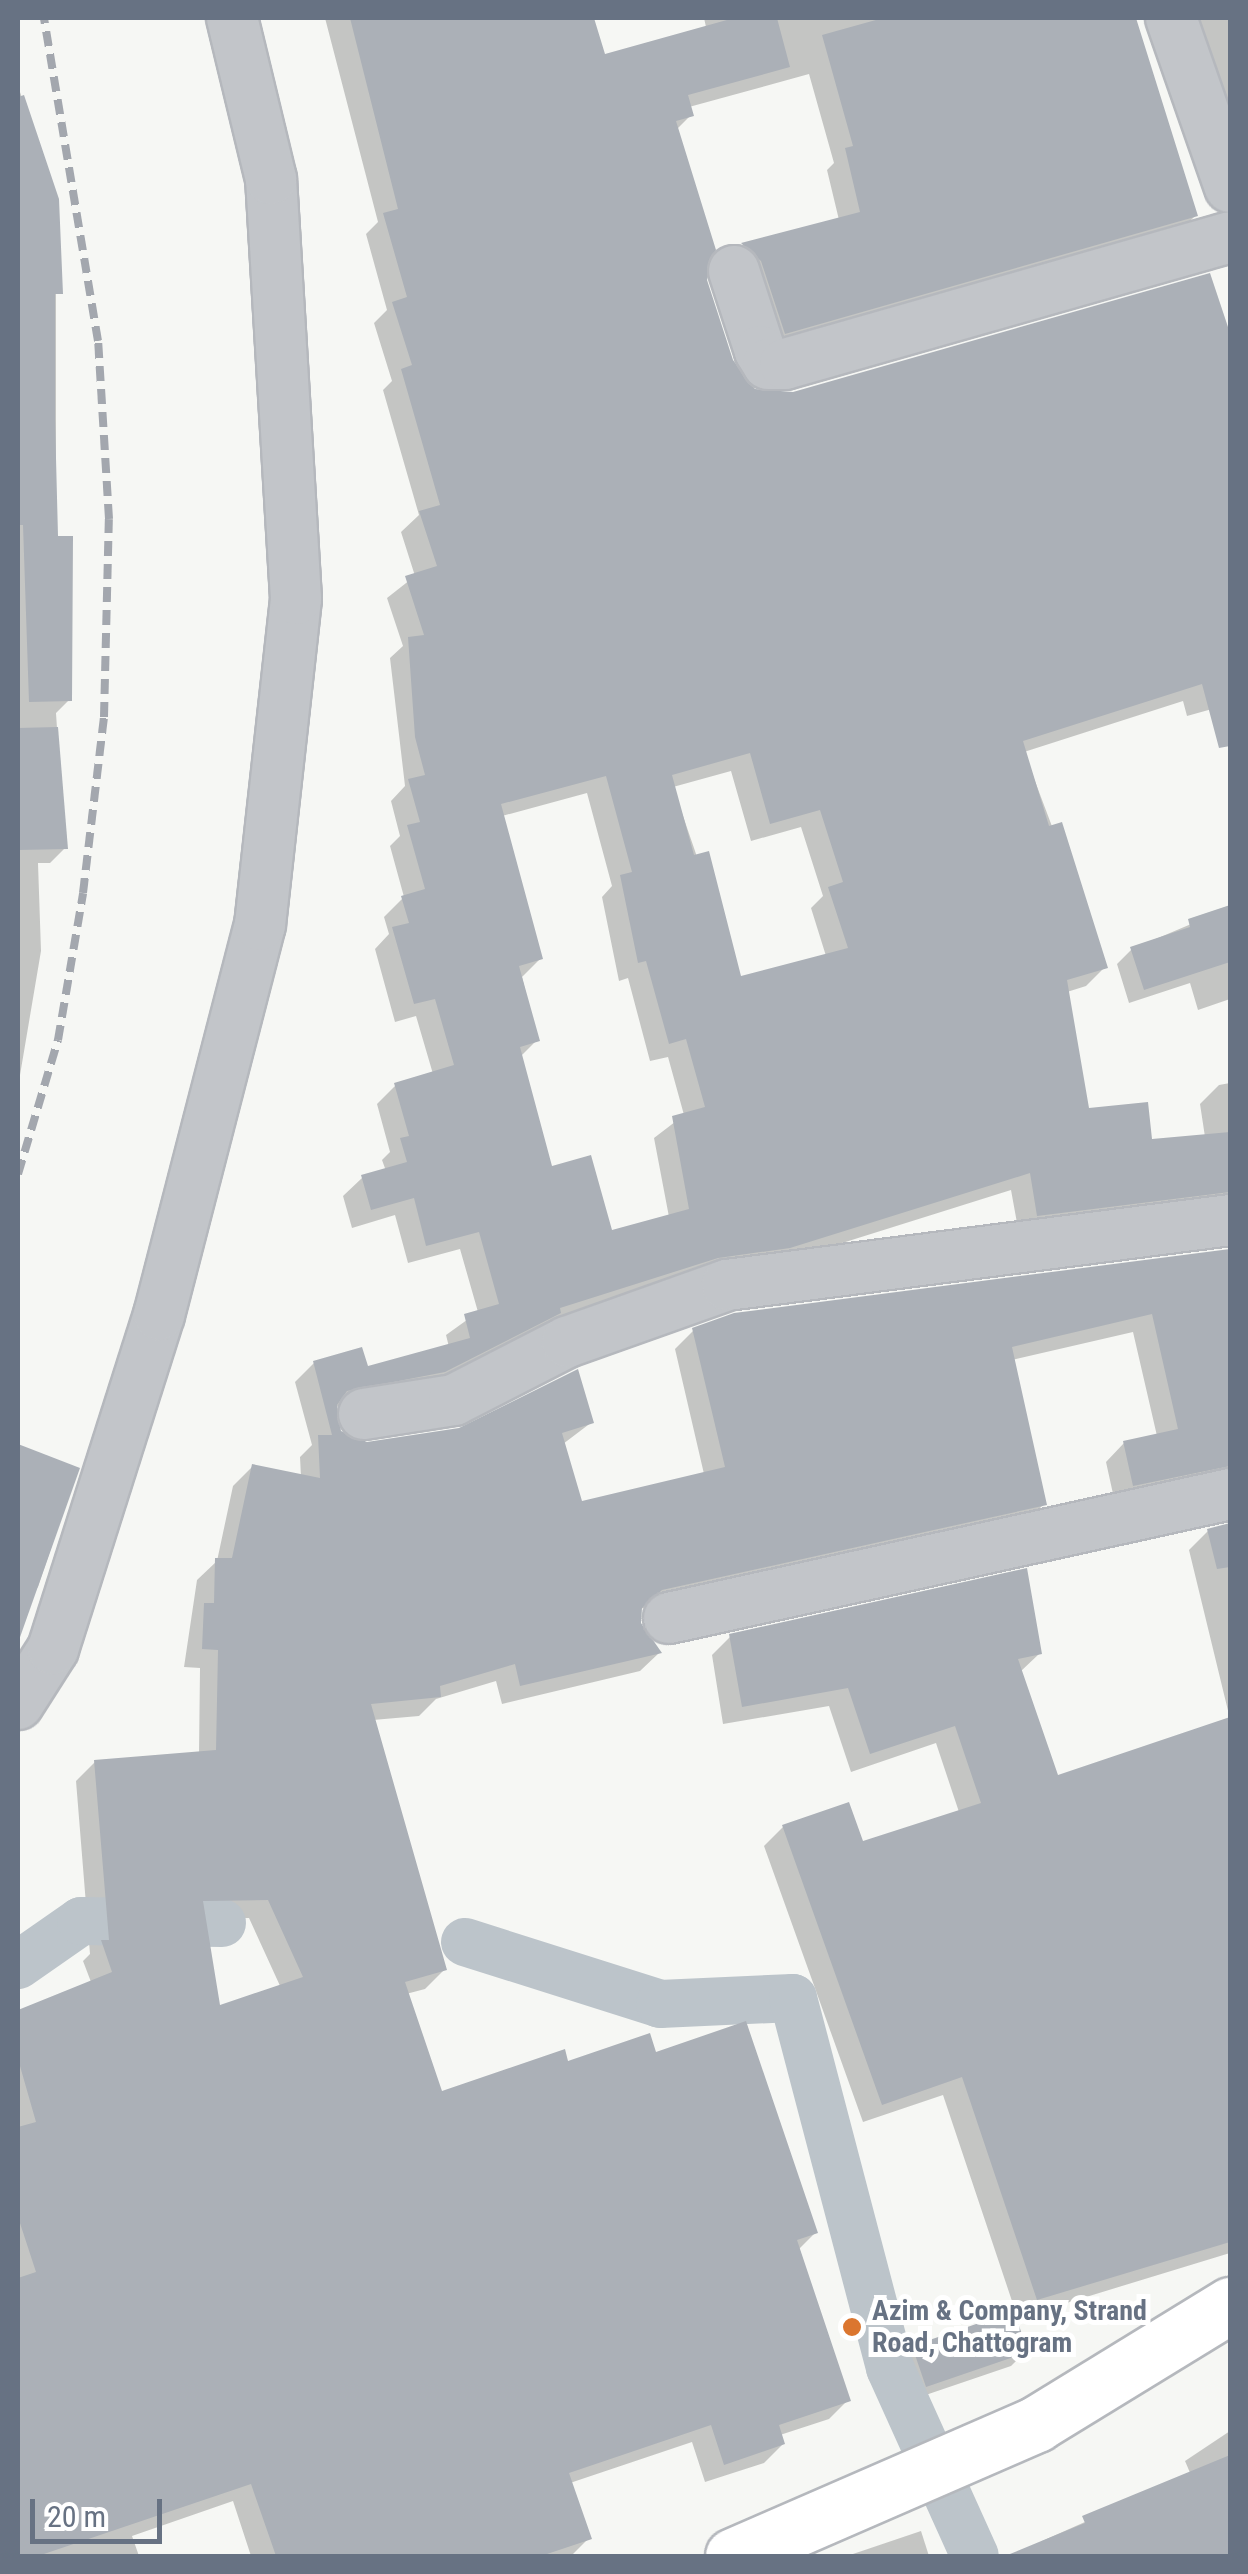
<!DOCTYPE html>
<style>
body{margin:0}
#map{position:relative;width:1248px;height:2574px;overflow:hidden;background:#f6f7f4;font-family:"Roboto Condensed",sans-serif}
div>[style]{position:absolute}
.shadow>*{inset:0;background:#0003}
.canal>*{height:48px;margin:-24px;padding:0 24px;transform-origin:24px;border-radius:24px;background:#bcc4ca}
.building>*{inset:0;background:#abb0b7}
.roads{filter:drop-shadow(2px 0 #b5b8bd) drop-shadow(-2px 0 #b5b8bd) drop-shadow(0 2px #b5b8bd) drop-shadow(0 -2px #b5b8bd)}
.minor>*{height:50px;margin:-25px;padding:0 25px;transform-origin:25px;border-radius:25px;background:#c2c5c9}
.major>*{height:55px;margin:-27.5px;padding:0 27.5px;transform-origin:27.5px;border-radius:27.5px;background:#fff}
.rail>*{height:8px;margin-top:-4px;transform-origin:0;background:repeating-linear-gradient(90deg,#a3a7ae 0 15px,transparent 0 23px)}
.dots>*{width:28px;height:28px;translate:-50% -50%;box-sizing:border-box;border:5px solid #fff;border-radius:50%}
span{translate:-50% -50%;white-space:nowrap;text-align:center;line-height:1.15;-webkit-text-stroke:10px #fff;paint-order:stroke}
.poi-label{font-size:28px;color:#677283;font-weight:700}
.left{translate:0 -50%;text-align:left}
.frame{position:absolute;inset:0;border:20px solid #677283;pointer-events:none}
.scale{position:absolute;left:30px;top:2499px;width:132px;height:45px;box-sizing:border-box;border:5px solid #677283;border-top:0;padding-left:12px;font-size:30px;line-height:35px;white-space:nowrap;color:#677283;-webkit-text-stroke:8px #fff;paint-order:stroke}
</style>
<div id="map">
<div class="shadow">
<i style="clip-path:polygon(evenodd,325px 18px,591px 18px,603px 57px,706px 27px,704px 18px,1135px 18px,1195px 216px,1176px 235px,766px 352px,724px 264px,742px 245px,839px 220px,827px 170px,834px 163px,809px 74px,689px 107px,691px 115px,676px 130px,704px 280px,733px 367px,752px 391px,793px 394px,1209px 276px,1230px 341px,1230px 704px,1187px 716px,1183px 701px,1024px 752px,1105px 967px,1086px 986px,1067px 992px,1087px 1111px,1150px 1142px,1205px 1137px,1200px 1104px,1219px 1085px,1230px 1083px,1230px 1219px,1019px 1234px,1011px 1190px,769px 1266px,697px 1276px,548px 1324px,424px 1390px,335px 1407px,339px 1433px,367px 1445px,592px 1422px,563px 1444px,581px 1504px,704px 1474px,675px 1349px,694px 1330px,734px 1316px,1230px 1251px,1230px 1496px,1115px 1503px,1106px 1462px,1124px 1443px,1157px 1436px,1133px 1332px,1012px 1360px,1044px 1504px,1025px 1523px,639px 1609px,638px 1624px,659px 1653px,640px 1671px,502px 1704px,496px 1681px,436px 1699px,419px 1716px,373px 1720px,444px 1970px,425px 1989px,406px 1994px,440px 2094px,567px 2064px,655px 2055px,815px 2233px,798px 2250px,848px 2400px,829px 2419px,780px 2435px,783px 2444px,764px 2463px,705px 2482px,692px 2442px,570px 2483px,589px 2538px,571px 2556px,251px 2556px,233px 2501px,132px 2536px,139px 2556px,18px 2556px,18px 2013px,91px 1982px,83px 1961px,90px 1954px,76px 1781px,95px 1762px,199px 1754px,200px 1668px,184px 1667px,197px 1580px,217px 1561px,233px 1486px,252px 1467px,301px 1477px,300px 1457px,312px 1445px,295px 1382px,314px 1363px,366px 1370px,449px 1347px,446px 1335px,478px 1312px,460px 1249px,408px 1263px,395px 1215px,352px 1228px,343px 1196px,362px 1178px,386px 1171px,382px 1160px,390px 1152px,377px 1104px,396px 1085px,433px 1074px,416px 1016px,395px 1022px,375px 949px,389px 934px,384px 917px,404px 897px,390px 846px,400px 836px,391px 801px,405px 786px,390px 658px,403px 646px,387px 598px,415px 576px,401px 532px,419px 515px,383px 390px,392px 381px,374px 323px,387px 310px,366px 234px,378px 222px,325px 18px,731px 771px,751px 841px,801px 827px,823px 896px,811px 908px,826px 956px,739px 979px,673px 787px,731px 771px,325px 18px,587px 793px,612px 886px,602px 897px,619px 981px,628px 978px,650px 1061px,668px 1057px,684px 1115px,654px 1138px,669px 1217px,610px 1234px,550px 1169px,520px 1057px,537px 1040px,522px 977px,541px 958px,502px 816px,587px 793px,325px 18px,249px 1918px,281px 1988px,218px 2009px,203px 1919px,249px 1918px)"></i>
<i style="clip-path:polygon(1176px 18px,1230px 18px,1230px 150px)"></i>
<i style="clip-path:polygon(18px 86px,56px 200px,56px 539px,69px 700px,56px 713px,65px 848px,50px 863px,38px 863px,41px 951px,18px 1087px)"></i>
<i style="clip-path:polygon(1229px 908px,1230px 999px,1198px 1010px,1190px 983px,1129px 1003px,1117px 964px,1132px 949px)"></i>
<i style="clip-path:polygon(18px 1446px,77px 1470px,38px 1587px,24px 1602px,18px 1599px)"></i>
<i style="clip-path:polygon(1230px 1524px,1230px 2253px,1014px 2319px,1026px 2351px,1011px 2366px,911px 2400px,899px 2362px,913px 2348px,1016px 2313px,943px 2095px,863px 2122px,764px 1846px,783px 1827px,861px 1844px,959px 1812px,936px 1743px,851px 1772px,829px 1706px,723px 1724px,712px 1655px,731px 1636px,1039px 1654px,1020px 1672px,1056px 1778px,1230px 1719px,1189px 1550px,1208px 1531px)"></i>
<i style="clip-path:polygon(1230px 2431px,1230px 2556px,1027px 2556px,1042px 2541px,1191px 2475px,1185px 2461px)"></i>
<i style="clip-path:polygon(921px 2531px,929px 2556px,847px 2556px)"></i>
</div>
<div class="canal">
<i style="left:465px;top:1942px;width:205px;rotate:17.6deg"></i>
<i style="left:660px;top:2004px;width:133px;rotate:-2.6deg"></i>
<i style="left:793px;top:1998px;width:383px;rotate:75.3deg"></i>
<i style="left:890px;top:2368px;width:206px;rotate:65.7deg"></i>
<i style="left:18px;top:1965px;width:77px;rotate:-34.9deg"></i>
<i style="left:81px;top:1921px;width:141px;rotate:0.8deg"></i>
</div>
<div class="building">
<i style="clip-path:polygon(evenodd,350px 18px,594px 18px,605px 54px,734px 18px,777px 18px,790px 67px,688px 95px,694px 116px,676px 121px,716px 250px,707px 280px,733px 360px,755px 389px,793px 392px,1210px 273px,1230px 333px,1230px 746px,1219px 748px,1202px 684px,1023px 741px,1049px 826px,1062px 822px,1108px 968px,1067px 980px,1089px 1108px,1148px 1102px,1152px 1139px,1230px 1132px,1230px 1192px,1037px 1216px,1030px 1173px,790px 1248px,718px 1258px,560px 1308px,561px 1313px,445px 1372px,347px 1391px,337px 1405px,341px 1431px,367px 1442px,459px 1428px,578px 1369px,594px 1423px,562px 1433px,582px 1501px,725px 1467px,692px 1328px,734px 1313px,1230px 1249px,1230px 1466px,1133px 1486px,1123px 1441px,1178px 1429px,1152px 1314px,1012px 1347px,1047px 1505px,662px 1590px,642px 1608px,641px 1623px,662px 1653px,520px 1686px,515px 1664px,440px 1686px,441px 1697px,371px 1704px,447px 1970px,405px 1982px,442px 2091px,565px 2049px,568px 2061px,650px 2033px,656px 2052px,746px 2021px,818px 2233px,797px 2240px,851px 2401px,779px 2425px,785px 2444px,724px 2465px,711px 2425px,569px 2473px,592px 2539px,541px 2556px,276px 2556px,251px 2484px,38px 2556px,18px 2556px,18px 2278px,36px 2272px,18px 2217px,18px 2127px,36px 2122px,18px 2059px,18px 2010px,112px 1972px,101px 1940px,109px 1940px,94px 1760px,216px 1750px,218px 1650px,202px 1649px,204px 1603px,214px 1603px,215px 1558px,232px 1558px,252px 1464px,320px 1478px,318px 1435px,332px 1435px,313px 1361px,362px 1347px,368px 1366px,470px 1338px,464px 1314px,499px 1304px,479px 1232px,426px 1246px,414px 1198px,371px 1210px,361px 1175px,407px 1162px,400px 1138px,409px 1136px,394px 1083px,454px 1065px,435px 999px,414px 1004px,392px 927px,409px 923px,401px 896px,425px 889px,407px 825px,420px 822px,408px 779px,425px 775px,415px 737px,408px 637px,424px 635px,405px 576px,437px 566px,419px 511px,440px 505px,401px 369px,412px 365px,392px 302px,407px 297px,383px 213px,398px 209px,350px 18px,750px 753px,770px 824px,820px 810px,843px 882px,828px 887px,848px 948px,741px 976px,709px 851px,694px 855px,672px 775px,750px 753px,350px 18px,606px 776px,632px 872px,620px 875px,638px 963px,646px 961px,669px 1044px,686px 1039px,705px 1107px,672px 1116px,689px 1209px,612px 1230px,591px 1155px,552px 1166px,520px 1047px,540px 1041px,519px 966px,543px 959px,501px 804px,606px 776px,350px 18px,268px 1900px,303px 1977px,220px 2005px,203px 1901px,268px 1900px)"></i>
<i style="clip-path:polygon(883px 18px,1136px 18px,1198px 216px,785px 334px,761px 261px,741px 243px,860px 212px,845px 148px,853px 146px,822px 35px)"></i>
<i style="clip-path:polygon(24px 95px,59px 199px,63px 294px,55px 294px,55px 419px,58px 536px,73px 536px,72px 701px,29px 702px,23px 525px,18px 525px,18px 97px)"></i>
<i style="clip-path:polygon(58px 727px,68px 849px,18px 850px,18px 728px)"></i>
<i style="clip-path:polygon(1230px 905px,1230px 962px,1144px 990px,1130px 947px,1190px 927px,1188px 919px)"></i>
<i style="clip-path:polygon(18px 1444px,80px 1468px,19px 1640px,18px 1640px)"></i>
<i style="clip-path:polygon(1230px 1523px,1230px 1567px,1217px 1569px,1207px 1529px)"></i>
<i style="clip-path:polygon(1027px 1568px,1042px 1654px,1018px 1659px,1058px 1775px,1230px 1717px,1230px 2242px,1037px 2300px,962px 2077px,882px 2105px,782px 1825px,849px 1802px,863px 1841px,981px 1803px,955px 1726px,870px 1754px,848px 1688px,742px 1707px,729px 1634px)"></i>
<i style="clip-path:polygon(1014px 2311px,1028px 2352px,926px 2387px,912px 2346px)"></i>
<i style="clip-path:polygon(1230px 2455px,1230px 2556px,1005px 2556px,1085px 2523px,1082px 2516px)"></i>
</div>
<div class="roads">
<div class="minor">
<i style="left:1171px;top:18px;width:179px;rotate:70.8deg"></i>
<i style="left:734px;top:271px;width:84px;rotate:72deg"></i>
<i style="left:760px;top:351px;width:15px;rotate:58deg"></i>
<i style="left:768px;top:364px;width:17px"></i>
<i style="left:785px;top:364px;width:463px;rotate:-15.9deg"></i>
<i style="left:364px;top:1414px;width:91px;rotate:-8.8deg"></i>
<i style="left:454px;top:1400px;width:127px;rotate:-27.2deg"></i>
<i style="left:567px;top:1342px;width:170px;rotate:-19.6deg"></i>
<i style="left:727px;top:1285px;width:507px;rotate:-7.36deg"></i>
<i style="left:669px;top:1618px;width:575px;rotate:-12.46deg"></i>
<i style="left:18px;top:1704px;width:65px;rotate:-57.5deg"></i>
<i style="left:53px;top:1649px;width:350px;rotate:-72.4deg"></i>
<i style="left:159px;top:1315px;width:403px;rotate:-75.5deg"></i>
<i style="left:260px;top:925px;width:328px;rotate:-83.7deg"></i>
<i style="left:296px;top:599px;width:421px;rotate:-93.4deg"></i>
<i style="left:271px;top:179px;width:166px;rotate:-103.6deg"></i>
</div>
<div class="major">
<i style="left:733px;top:2556px;width:331px;rotate:-23.5deg"></i>
<i style="left:1036px;top:2424px;width:228px;rotate:-31.5deg"></i>
</div>
</div>
<div class="rail">
<i style="left:18px;top:1174px;width:140px;rotate:-73.4deg"></i>
<i style="left:58px;top:1040px;width:149px;rotate:-80.3deg"></i>
<i style="left:83px;top:893px;width:177px;rotate:-83.2deg"></i>
<i style="left:104px;top:717px;width:198px;rotate:-88.6deg"></i>
<i style="left:109px;top:519px;width:178px;rotate:-93.5deg"></i>
<i style="left:98px;top:341px;width:327px;rotate:-99.5deg"></i>
</div>
<div class="dots">
<i style="left:852px;top:2327px;background:#db762f"></i>
</div>
<div class="poi-label">
<span class="left" style="left:872px;top:2327px">Azim &amp; Company, Strand<br>Road, Chattogram</span>
</div>
<div class="frame"></div>
<div class="scale">20 m</div>
</div>
